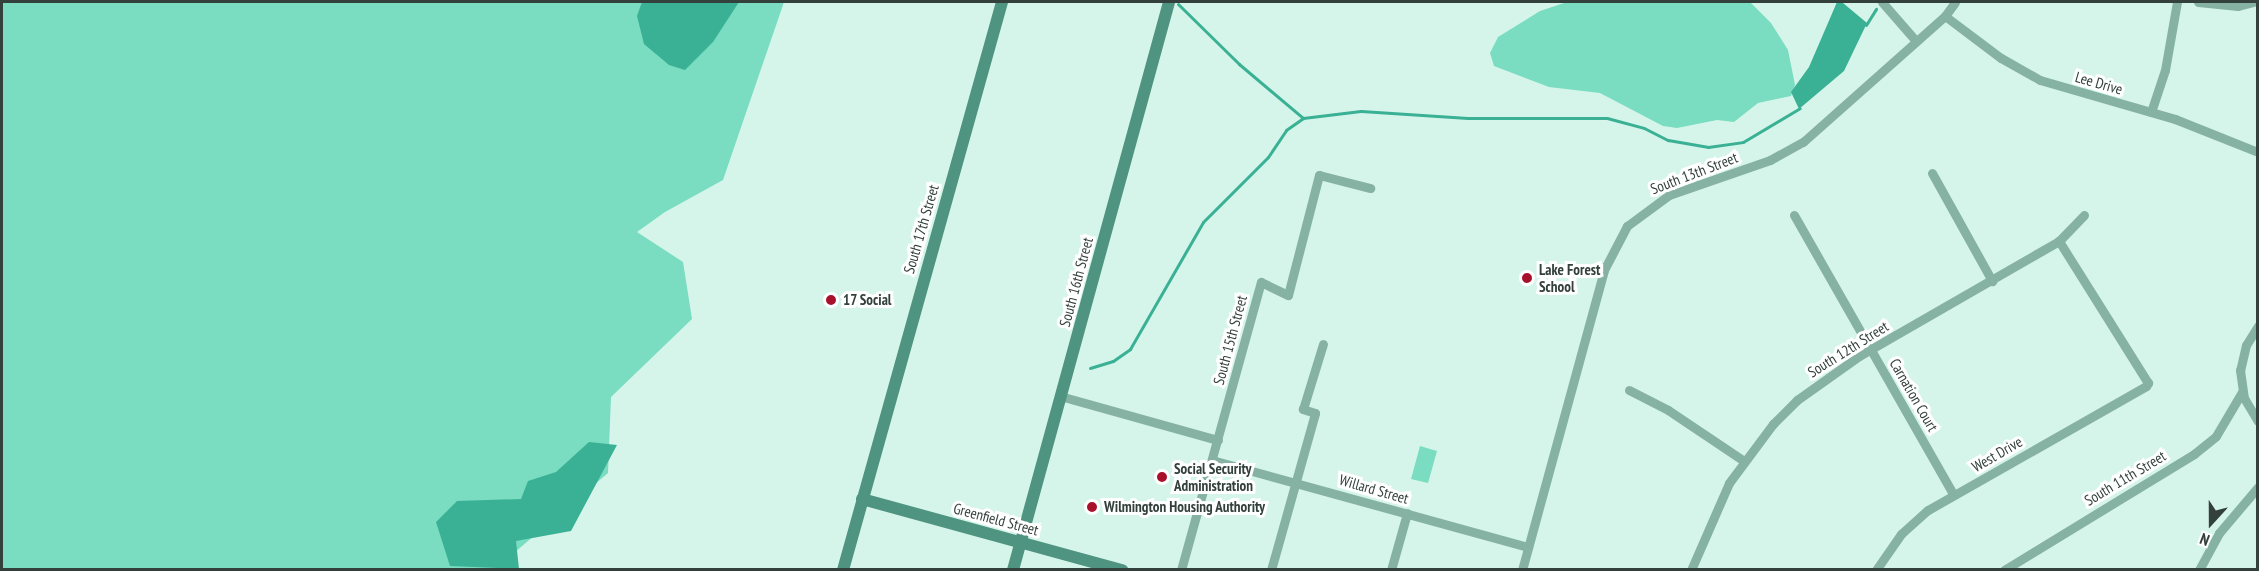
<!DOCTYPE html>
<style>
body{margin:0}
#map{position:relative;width:2259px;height:571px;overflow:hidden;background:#d6f5ea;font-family:"PT Sans Narrow",sans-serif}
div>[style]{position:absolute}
.green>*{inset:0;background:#7adcc0}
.water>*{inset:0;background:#3ab194}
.stream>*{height:3px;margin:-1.5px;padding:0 1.5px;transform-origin:1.5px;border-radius:1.5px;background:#3ab194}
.minor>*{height:9px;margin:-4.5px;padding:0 4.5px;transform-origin:4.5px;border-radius:4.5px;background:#86b2a4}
.secondary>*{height:12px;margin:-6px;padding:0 6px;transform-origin:6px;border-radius:6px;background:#4f9480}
.dots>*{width:16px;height:16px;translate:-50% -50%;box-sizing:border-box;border:3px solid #fff;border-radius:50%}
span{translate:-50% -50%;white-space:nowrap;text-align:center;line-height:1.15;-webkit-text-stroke:6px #fff;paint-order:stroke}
.street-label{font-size:15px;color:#33403b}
.poi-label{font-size:15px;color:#33403b;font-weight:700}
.left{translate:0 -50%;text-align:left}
.frame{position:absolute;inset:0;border:3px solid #33403b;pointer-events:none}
.north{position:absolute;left:2181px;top:493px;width:60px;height:60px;-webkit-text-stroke:4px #fff;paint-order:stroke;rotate:201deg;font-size:16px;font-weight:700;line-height:24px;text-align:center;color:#33403b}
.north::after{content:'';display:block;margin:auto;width:21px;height:27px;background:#33403b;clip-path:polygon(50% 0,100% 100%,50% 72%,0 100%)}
</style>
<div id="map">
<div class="green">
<i style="clip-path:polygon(2px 2px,784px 2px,723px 180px,665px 212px,637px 232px,683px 262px,692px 319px,611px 397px,608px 473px,494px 570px,2px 569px)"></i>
<i style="clip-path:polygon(1567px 2px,1750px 2px,1771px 23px,1788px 50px,1795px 85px,1791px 96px,1758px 103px,1734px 122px,1717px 120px,1677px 128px,1663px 126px,1600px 93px,1549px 87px,1494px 66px,1490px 53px,1498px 37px,1540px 11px)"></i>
<i style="clip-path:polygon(1420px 446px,1437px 451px,1428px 483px,1411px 479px)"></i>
</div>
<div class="water">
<i style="clip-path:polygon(642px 2px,739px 2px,713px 42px,685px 70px,669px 65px,644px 44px,637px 16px)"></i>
<i style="clip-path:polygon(1837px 2px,1843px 3px,1867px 23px,1844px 71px,1799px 109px,1791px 92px,1809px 67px)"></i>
<i style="clip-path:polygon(589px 442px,617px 445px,571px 531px,516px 541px,519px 569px,450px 566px,436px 522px,457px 501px,521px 499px,528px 481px,556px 472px)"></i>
</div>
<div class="stream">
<i style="left:1178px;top:4px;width:86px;rotate:44.5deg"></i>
<i style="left:1239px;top:64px;width:84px;rotate:40.2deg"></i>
<i style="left:1866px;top:25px;width:19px;rotate:-58deg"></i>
<i style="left:1090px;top:368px;width:24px;rotate:-17deg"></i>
<i style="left:1113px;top:361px;width:21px;rotate:-35deg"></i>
<i style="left:1130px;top:349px;width:146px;rotate:-60.1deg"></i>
<i style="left:1203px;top:222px;width:92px;rotate:-45deg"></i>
<i style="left:1268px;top:157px;width:32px;rotate:-56deg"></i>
<i style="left:1286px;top:130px;width:21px;rotate:-35deg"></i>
<i style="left:1303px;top:118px;width:58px;rotate:-6.9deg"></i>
<i style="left:1361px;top:111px;width:107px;rotate:3.7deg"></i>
<i style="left:1468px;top:118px;width:139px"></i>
<i style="left:1607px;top:118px;width:38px;rotate:15deg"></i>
<i style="left:1644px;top:128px;width:27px;rotate:27deg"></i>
<i style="left:1668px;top:140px;width:41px;rotate:9.9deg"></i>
<i style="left:1708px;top:147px;width:35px;rotate:-8deg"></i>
<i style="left:1743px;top:142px;width:66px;rotate:-30.8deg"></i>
</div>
<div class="minor">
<i style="left:1882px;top:2px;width:52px;rotate:48.9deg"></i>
<i style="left:2198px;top:2px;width:40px;rotate:5.7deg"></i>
<i style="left:2238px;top:6px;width:16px;rotate:-15deg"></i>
<i style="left:1945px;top:16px;width:70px;rotate:36.9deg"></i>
<i style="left:2001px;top:58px;width:45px;rotate:29.4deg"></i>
<i style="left:2040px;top:80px;width:141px;rotate:16.1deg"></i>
<i style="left:2175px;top:119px;width:89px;rotate:21.7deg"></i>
<i style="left:2151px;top:112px;width:44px;rotate:-71.6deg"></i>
<i style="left:2165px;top:70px;width:69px;rotate:-80deg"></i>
<i style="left:1932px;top:173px;width:124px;rotate:60.9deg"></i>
<i style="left:1794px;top:215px;width:322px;rotate:60.3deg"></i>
<i style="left:2258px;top:326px;width:22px;rotate:122deg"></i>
<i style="left:2246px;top:345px;width:26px;rotate:103deg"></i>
<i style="left:2240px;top:370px;width:28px;rotate:82deg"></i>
<i style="left:2244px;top:398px;width:27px;rotate:59deg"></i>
<i style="left:1629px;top:390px;width:44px;rotate:27.1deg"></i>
<i style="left:1668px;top:410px;width:92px;rotate:33.9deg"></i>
<i style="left:1060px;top:396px;width:164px;rotate:15.6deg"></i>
<i style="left:1212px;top:460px;width:328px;rotate:15.4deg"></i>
<i style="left:1181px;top:570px;width:299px;rotate:-74.5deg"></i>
<i style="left:1261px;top:282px;width:30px;rotate:26deg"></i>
<i style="left:1288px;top:295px;width:124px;rotate:-75.5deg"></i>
<i style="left:1319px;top:175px;width:53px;rotate:14.3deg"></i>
<i style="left:1271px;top:570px;width:163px;rotate:-74.3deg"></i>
<i style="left:1315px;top:413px;width:13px;rotate:-162deg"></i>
<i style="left:1303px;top:409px;width:68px;rotate:-72.9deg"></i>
<i style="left:1391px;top:570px;width:59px;rotate:-74.3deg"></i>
<i style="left:1522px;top:570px;width:311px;rotate:-74.7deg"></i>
<i style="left:1604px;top:270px;width:50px;rotate:-62.4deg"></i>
<i style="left:1627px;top:226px;width:52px;rotate:-36.4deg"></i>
<i style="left:1669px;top:195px;width:107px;rotate:-19.1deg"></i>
<i style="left:1770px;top:160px;width:38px;rotate:-29deg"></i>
<i style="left:1803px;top:142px;width:190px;rotate:-41.6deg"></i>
<i style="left:1945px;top:16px;width:17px;rotate:-54deg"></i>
<i style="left:1691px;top:570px;width:95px;rotate:-66.4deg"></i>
<i style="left:1729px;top:483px;width:74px;rotate:-53.3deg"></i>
<i style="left:1773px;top:424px;width:34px;rotate:-45deg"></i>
<i style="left:1797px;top:400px;width:76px;rotate:-35.4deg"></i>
<i style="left:1859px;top:356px;width:231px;rotate:-29.9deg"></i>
<i style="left:2059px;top:241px;width:36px;rotate:-46deg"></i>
<i style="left:1876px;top:570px;width:44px;rotate:-55.2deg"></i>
<i style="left:1901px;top:534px;width:36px;rotate:-42deg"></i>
<i style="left:1928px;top:510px;width:251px;rotate:-29.6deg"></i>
<i style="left:2146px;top:386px;width:4px;rotate:-56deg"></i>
<i style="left:2148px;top:383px;width:168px;rotate:-122.1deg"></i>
<i style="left:2004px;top:570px;width:223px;rotate:-31.4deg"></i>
<i style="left:2194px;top:454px;width:28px;rotate:-39deg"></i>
<i style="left:2216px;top:436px;width:51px;rotate:-59.4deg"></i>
<i style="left:2199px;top:570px;width:42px;rotate:-61.6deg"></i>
<i style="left:2219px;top:533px;width:60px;rotate:-49.7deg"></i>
</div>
<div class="secondary">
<i style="left:862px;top:499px;width:270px;rotate:15.3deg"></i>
<i style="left:843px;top:570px;width:590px;rotate:-74.36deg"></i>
<i style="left:1013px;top:570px;width:589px;rotate:-74.64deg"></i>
</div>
<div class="dots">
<i style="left:1527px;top:278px;background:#a8112c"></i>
<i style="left:831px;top:300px;background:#a8112c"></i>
<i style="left:1162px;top:477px;background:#a8112c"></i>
<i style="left:1092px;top:507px;background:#a8112c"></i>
</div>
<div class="street-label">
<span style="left:2099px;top:83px;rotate:16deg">Lee Drive</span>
<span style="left:1694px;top:173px;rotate:-21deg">South 13th Street</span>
<span style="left:921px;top:229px;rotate:-74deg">South 17th Street</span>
<span style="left:1076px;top:282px;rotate:-75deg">South 16th Street</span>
<span style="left:1230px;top:340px;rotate:-75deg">South 15th Street</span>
<span style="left:1848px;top:349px;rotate:-32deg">South 12th Street</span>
<span style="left:1914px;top:395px;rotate:60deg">Carnation Court</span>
<span style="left:1997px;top:454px;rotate:-30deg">West Drive</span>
<span style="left:2125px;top:478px;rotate:-31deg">South 11th Street</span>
<span style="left:1374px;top:489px;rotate:16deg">Willard Street</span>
<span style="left:996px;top:519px;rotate:15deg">Greenfield Street</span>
</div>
<div class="poi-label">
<span class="left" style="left:1539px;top:278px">Lake Forest<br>School</span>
<span class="left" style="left:843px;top:300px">17 Social</span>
<span class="left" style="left:1174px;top:477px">Social Security<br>Administration</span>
<span class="left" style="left:1104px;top:507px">Wilmington Housing Authority</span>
</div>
<div class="frame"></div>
<div class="north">N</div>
</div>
